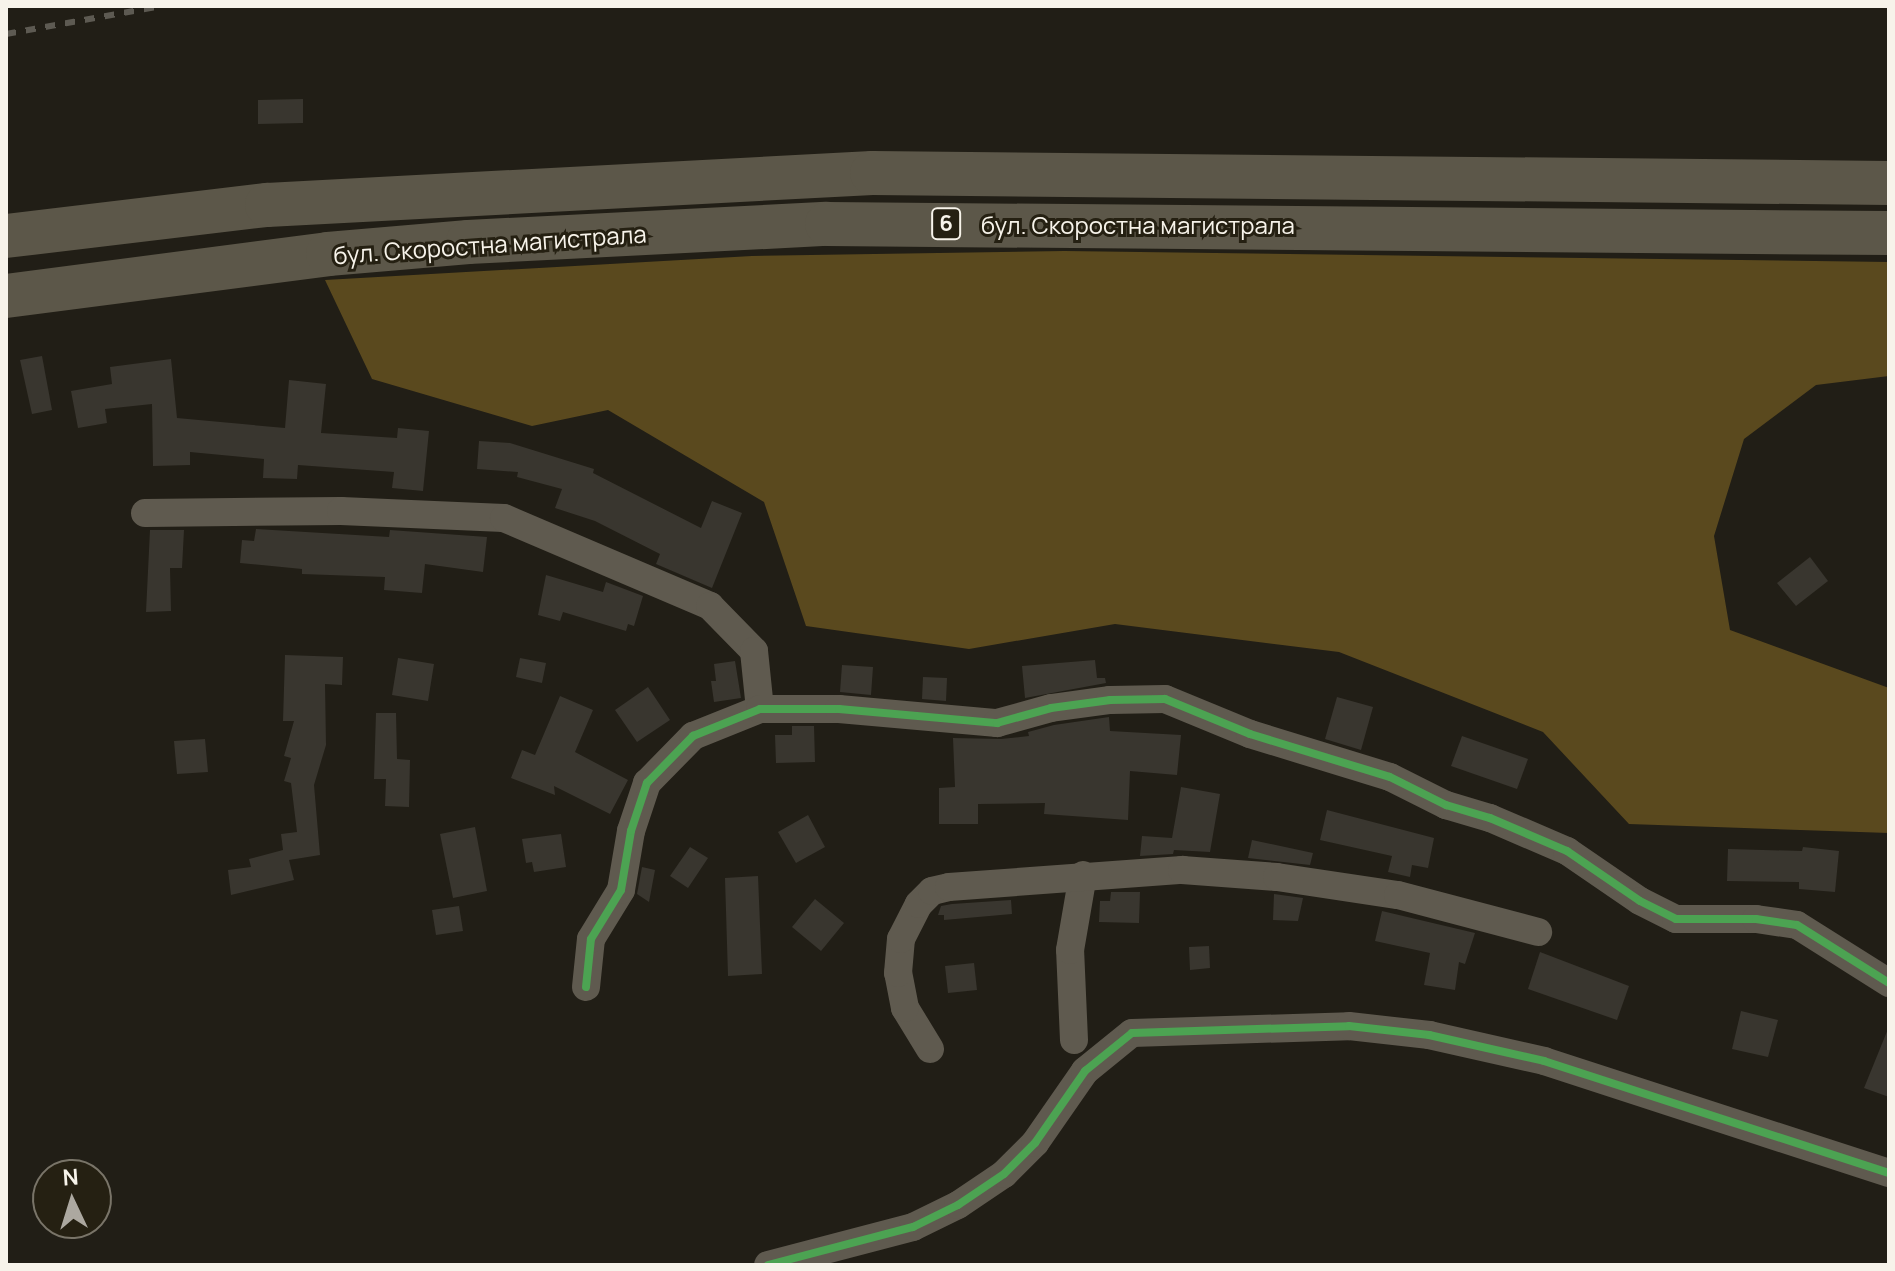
<!DOCTYPE html>
<meta charset="utf-8">
<style>
body{margin:0}
#map{position:relative;width:1895px;height:1271px;overflow:hidden;background:#211e16;font-family:Manrope,sans-serif}
div>[style]{position:absolute}
.forest>*{inset:0;background:#5a491e}
.building>*{inset:0;background:#39362f}
.street>*{height:28px;margin:-14px;padding:0 14px;transform-origin:14px;border-radius:14px;background:#5f5a4f}
.highway>*{height:44px;margin:-22px;padding:0 22px;transform-origin:22px;border-radius:22px;background:#5c5749}
.rail>*{height:6px;margin-top:-3px;transform-origin:0;background:repeating-linear-gradient(90deg,#5d5a52 0 10px,transparent 0 20px)}
.cycleway>*{height:8px;margin:-4px;padding:0 4px;transform-origin:4px;border-radius:4px;background:#4ca352}
span{translate:-50% -50%;white-space:nowrap;text-align:center;line-height:1.15;-webkit-text-stroke:6px #252012;paint-order:stroke}
.shield-label span{padding:2px 6px;background:#252012;border:2px solid;border-radius:6px;-webkit-text-stroke-width:0}
.shield-label{font-size:22px;color:#f7f3ea;font-weight:700}
.street-label{font-size:24px;color:#f7f3ea}
.frame{position:absolute;inset:0;border:8px solid #f7f3ea;pointer-events:none}
.north{position:absolute;left:32px;top:1159px;width:80px;height:80px;box-sizing:border-box;background:#252012;border:2px solid #797468;border-radius:50%;rotate:356deg;font-size:22px;font-weight:700;line-height:32px;text-align:center;color:#f7f3ea}
.north::after{content:'';display:block;margin:auto;width:28px;height:36px;background:#aca8a0;clip-path:polygon(50% 0,100% 100%,50% 72%,0 100%)}
</style>
<div id="map">
<div class="forest">
<i style="clip-path:polygon(1064px 251px,1889px 262px,1889px 376px,1816px 385px,1744px 439px,1714px 536px,1730px 630px,1889px 688px,1889px 833px,1629px 824px,1543px 732px,1339px 652px,1115px 624px,969px 649px,806px 626px,764px 502px,608px 410px,532px 426px,372px 379px,325px 280px,752px 256px)"></i>
</div>
<div class="building">
<i style="clip-path:polygon(303px 99px,303px 123px,258px 124px,258px 100px)"></i>
<i style="clip-path:polygon(42px 356px,52px 410px,32px 414px,20px 360px)"></i>
<i style="clip-path:polygon(171px 359px,177px 418px,285px 428px,289px 380px,326px 384px,321px 433px,397px 438px,398px 428px,429px 431px,423px 491px,392px 488px,394px 472px,298px 465px,297px 479px,263px 478px,264px 459px,190px 452px,190px 465px,153px 466px,152px 404px,105px 409px,107px 423px,78px 428px,71px 391px,112px 384px,110px 367px)"></i>
<i style="clip-path:polygon(479px 441px,510px 443px,594px 469px,593px 473px,701px 528px,712px 501px,742px 513px,712px 588px,656px 564px,660px 554px,595px 521px,555px 508px,562px 489px,517px 477px,518px 472px,477px 469px)"></i>
<i style="clip-path:polygon(256px 529px,389px 537px,390px 530px,487px 537px,483px 572px,425px 564px,422px 593px,384px 590px,385px 577px,302px 574px,302px 569px,240px 563px,242px 540px,254px 541px)"></i>
<i style="clip-path:polygon(150px 530px,184px 530px,182px 568px,170px 568px,171px 611px,146px 612px)"></i>
<i style="clip-path:polygon(1810px 557px,1828px 581px,1796px 606px,1777px 583px)"></i>
<i style="clip-path:polygon(546px 575px,603px 592px,606px 582px,643px 596px,634px 626px,628px 624px,626px 631px,563px 612px,560px 621px,538px 615px)"></i>
<i style="clip-path:polygon(285px 655px,343px 657px,342px 685px,325px 684px,326px 745px,314px 785px,320px 855px,289px 860px,294px 880px,231px 895px,228px 870px,251px 867px,249px 859px,283px 850px,281px 834px,297px 832px,291px 783px,284px 781px,291px 758px,284px 756px,294px 721px,283px 721px)"></i>
<i style="clip-path:polygon(398px 658px,434px 664px,428px 701px,392px 695px)"></i>
<i style="clip-path:polygon(520px 658px,546px 663px,542px 683px,516px 677px)"></i>
<i style="clip-path:polygon(1095px 660px,1097px 678px,1105px 678px,1106px 683px,1025px 698px,1022px 666px)"></i>
<i style="clip-path:polygon(735px 661px,741px 698px,714px 702px,711px 681px,716px 681px,714px 664px)"></i>
<i style="clip-path:polygon(842px 665px,873px 667px,871px 695px,840px 692px)"></i>
<i style="clip-path:polygon(923px 677px,947px 678px,946px 701px,922px 699px)"></i>
<i style="clip-path:polygon(648px 687px,670px 720px,637px 742px,615px 710px)"></i>
<i style="clip-path:polygon(560px 696px,593px 710px,575px 752px,628px 780px,610px 814px,554px 786px,555px 795px,511px 778px,522px 750px,535px 755px)"></i>
<i style="clip-path:polygon(1337px 697px,1373px 707px,1361px 750px,1325px 739px)"></i>
<i style="clip-path:polygon(376px 713px,396px 713px,397px 759px,410px 760px,409px 807px,385px 806px,386px 779px,374px 779px)"></i>
<i style="clip-path:polygon(1109px 717px,1110px 731px,1181px 735px,1177px 775px,1130px 771px,1128px 820px,1044px 814px,1045px 803px,978px 804px,978px 824px,939px 824px,939px 788px,955px 787px,953px 738px,1001px 739px,1029px 736px,1028px 732px,1054px 725px)"></i>
<i style="clip-path:polygon(792px 726px,814px 726px,815px 762px,776px 763px,775px 735px,792px 735px)"></i>
<i style="clip-path:polygon(1462px 736px,1528px 759px,1517px 789px,1451px 766px)"></i>
<i style="clip-path:polygon(205px 739px,208px 772px,177px 774px,174px 741px)"></i>
<i style="clip-path:polygon(1181px 787px,1220px 794px,1210px 852px,1174px 850px,1173px 854px,1140px 856px,1142px 836px,1172px 838px)"></i>
<i style="clip-path:polygon(1327px 810px,1434px 838px,1428px 868px,1412px 865px,1410px 877px,1388px 872px,1392px 856px,1320px 840px)"></i>
<i style="clip-path:polygon(808px 815px,825px 847px,796px 863px,778px 832px)"></i>
<i style="clip-path:polygon(475px 827px,487px 891px,453px 898px,440px 834px)"></i>
<i style="clip-path:polygon(561px 834px,566px 867px,534px 872px,532px 862px,526px 863px,522px 839px)"></i>
<i style="clip-path:polygon(1252px 840px,1313px 853px,1310px 865px,1248px 858px)"></i>
<i style="clip-path:polygon(690px 847px,708px 858px,688px 888px,670px 876px)"></i>
<i style="clip-path:polygon(1803px 847px,1839px 851px,1835px 892px,1799px 889px,1799px 882px,1727px 881px,1728px 849px,1802px 851px)"></i>
<i style="clip-path:polygon(642px 867px,655px 870px,649px 902px,637px 894px)"></i>
<i style="clip-path:polygon(758px 876px,762px 974px,728px 976px,725px 878px)"></i>
<i style="clip-path:polygon(1111px 892px,1140px 892px,1139px 923px,1099px 922px,1100px 901px,1110px 901px)"></i>
<i style="clip-path:polygon(1274px 894px,1303px 898px,1298px 921px,1273px 920px)"></i>
<i style="clip-path:polygon(815px 899px,844px 923px,821px 951px,792px 927px)"></i>
<i style="clip-path:polygon(1011px 900px,1012px 914px,944px 920px,944px 915px,938px 915px,941px 906px,952px 904px)"></i>
<i style="clip-path:polygon(459px 906px,463px 931px,436px 935px,432px 910px)"></i>
<i style="clip-path:polygon(1382px 911px,1475px 933px,1465px 964px,1459px 962px,1455px 990px,1424px 985px,1430px 953px,1375px 941px)"></i>
<i style="clip-path:polygon(1209px 946px,1210px 968px,1190px 970px,1189px 947px)"></i>
<i style="clip-path:polygon(1540px 952px,1629px 986px,1617px 1020px,1528px 989px)"></i>
<i style="clip-path:polygon(974px 963px,977px 990px,948px 993px,945px 966px)"></i>
<i style="clip-path:polygon(1741px 1011px,1778px 1020px,1768px 1057px,1732px 1049px)"></i>
<i style="clip-path:polygon(1888px 1029px,1889px 1029px,1889px 1097px,1864px 1088px)"></i>
</div>
<div class="street">
<i style="left:145px;top:513px;width:196px;rotate:-0.6deg"></i>
<i style="left:341px;top:511px;width:163px;rotate:2.5deg"></i>
<i style="left:504px;top:518px;width:224px;rotate:23.1deg"></i>
<i style="left:710px;top:606px;width:63px;rotate:45.6deg"></i>
<i style="left:754px;top:651px;width:58px;rotate:84.1deg"></i>
<i style="left:586px;top:987px;width:48px;rotate:-84.1deg"></i>
<i style="left:591px;top:939px;width:57px;rotate:-58.5deg"></i>
<i style="left:621px;top:890px;width:60px;rotate:-80.4deg"></i>
<i style="left:631px;top:831px;width:51px;rotate:-71.6deg"></i>
<i style="left:647px;top:783px;width:66px;rotate:-45.6deg"></i>
<i style="left:693px;top:736px;width:72px;rotate:-21.9deg"></i>
<i style="left:760px;top:709px;width:79px"></i>
<i style="left:839px;top:709px;width:159px;rotate:5.1deg"></i>
<i style="left:997px;top:723px;width:56px;rotate:-15.5deg"></i>
<i style="left:1051px;top:708px;width:60px;rotate:-7.7deg"></i>
<i style="left:1110px;top:700px;width:55px;rotate:-1deg"></i>
<i style="left:1165px;top:699px;width:92px;rotate:22.4deg"></i>
<i style="left:1250px;top:734px;width:146px;rotate:17.1deg"></i>
<i style="left:1390px;top:777px;width:63px;rotate:26.6deg"></i>
<i style="left:1446px;top:805px;width:46px;rotate:16.5deg"></i>
<i style="left:1490px;top:818px;width:84px;rotate:23.2deg"></i>
<i style="left:1567px;top:851px;width:88px;rotate:34.4deg"></i>
<i style="left:1640px;top:901px;width:40px;rotate:26.6deg"></i>
<i style="left:1676px;top:919px;width:80px"></i>
<i style="left:1756px;top:919px;width:41px;rotate:8.3deg"></i>
<i style="left:1797px;top:925px;width:109px;rotate:32.2deg"></i>
<i style="left:1074px;top:1040px;width:90px;rotate:-92.5deg"></i>
<i style="left:1070px;top:950px;width:76px;rotate:-80.2deg"></i>
<i style="left:930px;top:1049px;width:48px;rotate:-121.4deg"></i>
<i style="left:905px;top:1008px;width:36px;rotate:-101deg"></i>
<i style="left:898px;top:973px;width:34px;rotate:-85deg"></i>
<i style="left:901px;top:939px;width:39px;rotate:-63deg"></i>
<i style="left:919px;top:904px;width:18px;rotate:-45deg"></i>
<i style="left:932px;top:891px;width:17px;rotate:-13deg"></i>
<i style="left:949px;top:887px;width:234px;rotate:-4.2deg"></i>
<i style="left:1182px;top:870px;width:95px;rotate:4.2deg"></i>
<i style="left:1277px;top:877px;width:122px;rotate:8.5deg"></i>
<i style="left:1398px;top:895px;width:145px;rotate:14.8deg"></i>
<i style="left:768px;top:1265px;width:150px;rotate:-14.7deg"></i>
<i style="left:913px;top:1227px;width:50px;rotate:-26.1deg"></i>
<i style="left:958px;top:1205px;width:55px;rotate:-34deg"></i>
<i style="left:1004px;top:1174px;width:44px;rotate:-45deg"></i>
<i style="left:1035px;top:1143px;width:88px;rotate:-55.2deg"></i>
<i style="left:1085px;top:1071px;width:60px;rotate:-39deg"></i>
<i style="left:1132px;top:1033px;width:217px;rotate:-1.8deg"></i>
<i style="left:1349px;top:1026px;width:81px;rotate:6.4deg"></i>
<i style="left:1429px;top:1035px;width:118px;rotate:12.7deg"></i>
<i style="left:1544px;top:1061px;width:363px;rotate:18deg"></i>
</div>
<div class="highway">
<i style="left:6px;top:236px;width:263px;rotate:-6.8deg"></i>
<i style="left:267px;top:205px;width:606px;rotate:-3.03deg"></i>
<i style="left:872px;top:173px;width:1017px;rotate:0.56deg"></i>
<i style="left:6px;top:296px;width:325px;rotate:-7.4deg"></i>
<i style="left:328px;top:254px;width:141px;rotate:-4.9deg"></i>
<i style="left:468px;top:242px;width:359px;rotate:-2.9deg"></i>
<i style="left:827px;top:224px;width:1062px;rotate:0.49deg"></i>
</div>
<div class="rail">
<i style="left:6px;top:34px;width:158px;rotate:-10.2deg"></i>
</div>
<div class="cycleway">
<i style="left:586px;top:987px;width:48px;rotate:-84.1deg"></i>
<i style="left:591px;top:939px;width:57px;rotate:-58.5deg"></i>
<i style="left:621px;top:890px;width:60px;rotate:-80.4deg"></i>
<i style="left:631px;top:831px;width:51px;rotate:-71.6deg"></i>
<i style="left:647px;top:783px;width:66px;rotate:-45.6deg"></i>
<i style="left:693px;top:736px;width:72px;rotate:-21.9deg"></i>
<i style="left:760px;top:709px;width:79px"></i>
<i style="left:839px;top:709px;width:159px;rotate:5.1deg"></i>
<i style="left:997px;top:723px;width:56px;rotate:-15.5deg"></i>
<i style="left:1051px;top:708px;width:60px;rotate:-7.7deg"></i>
<i style="left:1110px;top:700px;width:55px;rotate:-1deg"></i>
<i style="left:1165px;top:699px;width:92px;rotate:22.4deg"></i>
<i style="left:1250px;top:734px;width:146px;rotate:17.1deg"></i>
<i style="left:1390px;top:777px;width:63px;rotate:26.6deg"></i>
<i style="left:1446px;top:805px;width:46px;rotate:16.5deg"></i>
<i style="left:1490px;top:818px;width:84px;rotate:23.2deg"></i>
<i style="left:1567px;top:851px;width:88px;rotate:34.4deg"></i>
<i style="left:1640px;top:901px;width:40px;rotate:26.6deg"></i>
<i style="left:1676px;top:919px;width:80px"></i>
<i style="left:1756px;top:919px;width:41px;rotate:8.3deg"></i>
<i style="left:1797px;top:925px;width:109px;rotate:32.2deg"></i>
<i style="left:768px;top:1265px;width:150px;rotate:-14.7deg"></i>
<i style="left:913px;top:1227px;width:50px;rotate:-26.1deg"></i>
<i style="left:958px;top:1205px;width:55px;rotate:-34deg"></i>
<i style="left:1004px;top:1174px;width:44px;rotate:-45deg"></i>
<i style="left:1035px;top:1143px;width:88px;rotate:-55.2deg"></i>
<i style="left:1085px;top:1071px;width:60px;rotate:-39deg"></i>
<i style="left:1132px;top:1033px;width:217px;rotate:-1.8deg"></i>
<i style="left:1349px;top:1026px;width:81px;rotate:6.4deg"></i>
<i style="left:1429px;top:1035px;width:118px;rotate:12.7deg"></i>
<i style="left:1544px;top:1061px;width:363px;rotate:18deg"></i>
</div>
<div class="shield-label">
<span style="left:946px;top:224px">6</span>
</div>
<div class="street-label">
<span style="left:1138px;top:225px">бул. Скоростна магистрала</span>
<span style="left:490px;top:244px;rotate:-4deg">бул. Скоростна магистрала</span>
</div>
<div class="frame"></div>
<div class="north">N</div>
</div>
